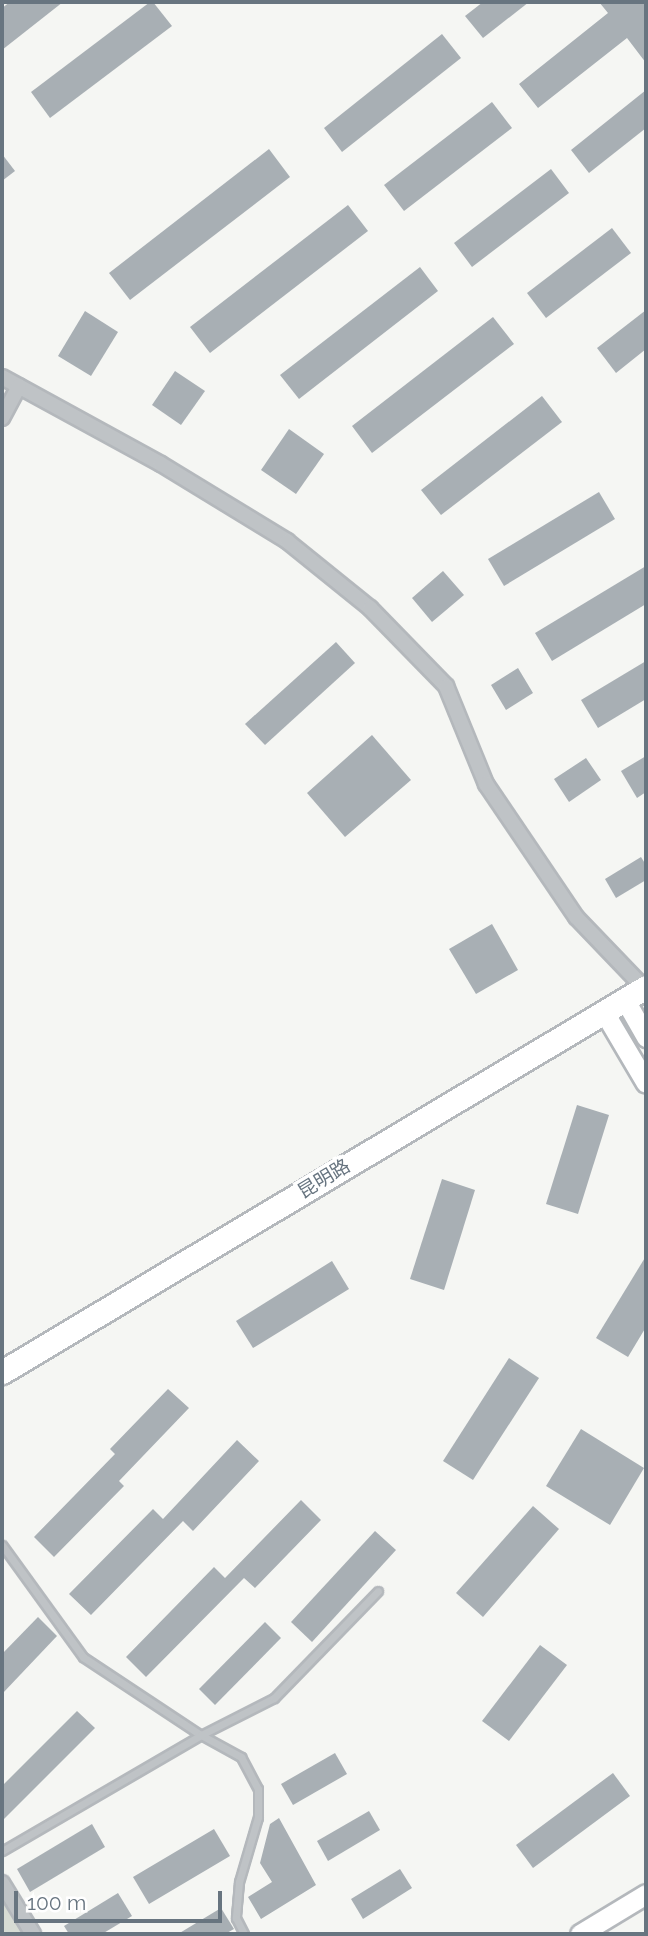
<!DOCTYPE html>
<meta charset="utf-8">
<style>
body{margin:0}
#map{position:relative;width:648px;height:1936px;overflow:hidden;background:#f5f6f3;font-family:Raleway,"Noto Sans SC",sans-serif}
div>[style]{position:absolute}
.green>*{inset:0;background:#d7dcd4}
.building>*{inset:0;background:#a8afb4}
.roads{filter:drop-shadow(2px 0 #b4b8bc) drop-shadow(-2px 0 #b4b8bc) drop-shadow(0 2px #b4b8bc) drop-shadow(0 -2px #b4b8bc)}
.lane>*{height:7px;margin:-3.5px;padding:0 3.5px;transform-origin:3.5px;border-radius:3.5px;background:#bfc3c6}
.street>*{height:14px;margin:-7px;padding:0 7px;transform-origin:7px;border-radius:7px;background:#bfc3c6}
.secondary>*{height:19px;margin:-9.5px;padding:0 9.5px;transform-origin:9.5px;border-radius:9.5px;background:#fff}
.primary>*{height:23px;margin:-11.5px;padding:0 11.5px;transform-origin:11.5px;border-radius:11.5px;background:#fff}
span{translate:-50% -50%;white-space:nowrap;text-align:center;line-height:1.15;-webkit-text-stroke:7px #fff;paint-order:stroke}
.street-label{font-size:19px;color:#687580}
.frame{position:absolute;inset:0;border:4px solid #687580;pointer-events:none}
.scale{position:absolute;left:14px;top:1891px;width:208px;height:32px;box-sizing:border-box;border:4px solid #687580;border-top:0;padding-left:9px;font-size:21px;line-height:24px;white-space:nowrap;color:#687580;-webkit-text-stroke:5px #fff;paint-order:stroke}
</style>
<div id="map">
<div class="green">
<i style="clip-path:polygon(2px 1898px,24px 1934px,2px 1934px)"></i>
</div>
<div class="building">
<i style="clip-path:polygon(10px 2px,63px 2px,2px 50px,2px 8px)"></i>
<i style="clip-path:polygon(150px 2px,153px 2px,172px 26px,50px 118px,31px 92px)"></i>
<i style="clip-path:polygon(483px 2px,529px 2px,483px 38px,465px 16px)"></i>
<i style="clip-path:polygon(599px 2px,646px 2px,646px 63px,627px 38px,538px 108px,519px 84px,608px 13px)"></i>
<i style="clip-path:polygon(442px 34px,461px 58px,342px 152px,324px 128px)"></i>
<i style="clip-path:polygon(646px 90px,646px 128px,589px 173px,571px 150px)"></i>
<i style="clip-path:polygon(492px 102px,512px 128px,404px 211px,384px 185px)"></i>
<i style="clip-path:polygon(269px 149px,290px 177px,130px 300px,109px 273px)"></i>
<i style="clip-path:polygon(2px 154px,15px 171px,2px 181px)"></i>
<i style="clip-path:polygon(551px 169px,569px 193px,472px 267px,454px 243px)"></i>
<i style="clip-path:polygon(348px 205px,368px 231px,210px 353px,190px 327px)"></i>
<i style="clip-path:polygon(612px 228px,631px 253px,546px 318px,527px 293px)"></i>
<i style="clip-path:polygon(420px 267px,438px 291px,299px 399px,280px 375px)"></i>
<i style="clip-path:polygon(646px 310px,646px 349px,616px 373px,597px 348px)"></i>
<i style="clip-path:polygon(85px 311px,118px 332px,91px 376px,58px 356px)"></i>
<i style="clip-path:polygon(493px 317px,514px 344px,372px 453px,352px 426px)"></i>
<i style="clip-path:polygon(175px 371px,205px 391px,181px 425px,152px 405px)"></i>
<i style="clip-path:polygon(542px 396px,562px 422px,441px 515px,421px 490px)"></i>
<i style="clip-path:polygon(289px 429px,324px 454px,296px 494px,261px 470px)"></i>
<i style="clip-path:polygon(599px 492px,615px 519px,504px 586px,488px 559px)"></i>
<i style="clip-path:polygon(646px 566px,646px 604px,552px 661px,535px 633px)"></i>
<i style="clip-path:polygon(443px 571px,464px 595px,432px 622px,412px 598px)"></i>
<i style="clip-path:polygon(336px 642px,355px 663px,265px 745px,245px 724px)"></i>
<i style="clip-path:polygon(646px 661px,646px 699px,598px 728px,581px 700px)"></i>
<i style="clip-path:polygon(518px 668px,533px 693px,506px 710px,491px 685px)"></i>
<i style="clip-path:polygon(372px 735px,411px 780px,345px 837px,307px 793px)"></i>
<i style="clip-path:polygon(646px 756px,646px 792px,637px 798px,621px 771px)"></i>
<i style="clip-path:polygon(586px 758px,601px 780px,569px 802px,554px 779px)"></i>
<i style="clip-path:polygon(641px 857px,646px 865px,646px 880px,616px 898px,605px 879px)"></i>
<i style="clip-path:polygon(492px 924px,518px 970px,476px 994px,449px 949px)"></i>
<i style="clip-path:polygon(577px 1105px,609px 1115px,578px 1214px,546px 1204px)"></i>
<i style="clip-path:polygon(442px 1179px,475px 1190px,444px 1290px,410px 1279px)"></i>
<i style="clip-path:polygon(646px 1256px,646px 1327px,628px 1357px,596px 1338px)"></i>
<i style="clip-path:polygon(332px 1261px,349px 1289px,253px 1348px,236px 1321px)"></i>
<i style="clip-path:polygon(509px 1358px,539px 1378px,473px 1480px,443px 1461px)"></i>
<i style="clip-path:polygon(168px 1389px,189px 1408px,119px 1481px,124px 1486px,54px 1557px,34px 1537px,115px 1454px,110px 1449px)"></i>
<i style="clip-path:polygon(581px 1429px,644px 1468px,610px 1525px,546px 1486px)"></i>
<i style="clip-path:polygon(237px 1440px,259px 1461px,193px 1531px,183px 1521px,91px 1615px,69px 1594px,153px 1509px,163px 1519px)"></i>
<i style="clip-path:polygon(301px 1500px,321px 1520px,255px 1588px,244px 1578px,146px 1677px,126px 1657px,214px 1567px,225px 1578px)"></i>
<i style="clip-path:polygon(533px 1506px,559px 1529px,483px 1617px,456px 1593px)"></i>
<i style="clip-path:polygon(375px 1531px,396px 1550px,312px 1642px,291px 1622px)"></i>
<i style="clip-path:polygon(38px 1617px,57px 1636px,2px 1694px,2px 1654px)"></i>
<i style="clip-path:polygon(265px 1622px,281px 1638px,215px 1705px,199px 1689px)"></i>
<i style="clip-path:polygon(540px 1645px,567px 1665px,509px 1741px,482px 1721px)"></i>
<i style="clip-path:polygon(77px 1711px,95px 1728px,2px 1821px,2px 1786px)"></i>
<i style="clip-path:polygon(335px 1753px,347px 1774px,293px 1805px,281px 1784px)"></i>
<i style="clip-path:polygon(613px 1773px,630px 1796px,533px 1868px,516px 1845px)"></i>
<i style="clip-path:polygon(369px 1811px,380px 1830px,328px 1861px,317px 1841px)"></i>
<i style="clip-path:polygon(279px 1818px,316px 1885px,261px 1919px,248px 1897px,272px 1882px,260px 1863px,270px 1824px)"></i>
<i style="clip-path:polygon(92px 1824px,105px 1847px,30px 1892px,17px 1869px)"></i>
<i style="clip-path:polygon(214px 1829px,230px 1856px,149px 1904px,133px 1877px)"></i>
<i style="clip-path:polygon(400px 1869px,412px 1888px,363px 1919px,351px 1899px)"></i>
<i style="clip-path:polygon(118px 1893px,132px 1916px,102px 1934px,69px 1934px,64px 1926px)"></i>
<i style="clip-path:polygon(221px 1908px,234px 1929px,225px 1934px,178px 1934px)"></i>
</div>
<div class="roads">
<div class="lane">
<i style="left:2px;top:1545px;width:138px;rotate:54.1deg"></i>
<i style="left:83px;top:1657px;width:141px;rotate:33.5deg"></i>
<i style="left:201px;top:1735px;width:46px;rotate:28.8deg"></i>
<i style="left:241px;top:1757px;width:36px;rotate:62deg"></i>
<i style="left:258px;top:1789px;width:28px;rotate:90deg"></i>
<i style="left:258px;top:1817px;width:68px;rotate:106.3deg"></i>
<i style="left:239px;top:1882px;width:36px;rotate:95deg"></i>
<i style="left:236px;top:1918px;width:18px;rotate:63deg"></i>
<i style="left:2px;top:1851px;width:230px;rotate:-30.2deg"></i>
<i style="left:201px;top:1735px;width:82px;rotate:-26.9deg"></i>
<i style="left:274px;top:1698px;width:149px;rotate:-45.8deg"></i>
</div>
<div class="street">
<i style="left:2px;top:377px;width:181px;rotate:28.7deg"></i>
<i style="left:161px;top:464px;width:148px;rotate:31.4deg"></i>
<i style="left:287px;top:541px;width:107px;rotate:38.9deg"></i>
<i style="left:370px;top:608px;width:109px;rotate:45.7deg"></i>
<i style="left:446px;top:686px;width:106px;rotate:67.8deg"></i>
<i style="left:486px;top:784px;width:161px;rotate:55.9deg"></i>
<i style="left:576px;top:917px;width:101px;rotate:46.2deg"></i>
<i style="left:2px;top:418px;width:36px;rotate:-62deg"></i>
<i style="left:2px;top:1883px;width:60px;rotate:58.7deg"></i>
</div>
<div class="secondary">
<i style="left:625px;top:1000px;width:43px;rotate:60.4deg"></i>
<i style="left:604px;top:1012px;width:82px;rotate:59.4deg"></i>
<i style="left:580px;top:1934px;width:77px;rotate:-31.2deg"></i>
</div>
<div class="primary">
<i style="left:2px;top:1372px;width:750px;rotate:-30.87deg"></i>
</div>
</div>
<div class="street-label">
<span style="left:324px;top:1179px;rotate:-31deg">昆明路</span>
</div>
<div class="frame"></div>
<div class="scale">100 m</div>
</div>
